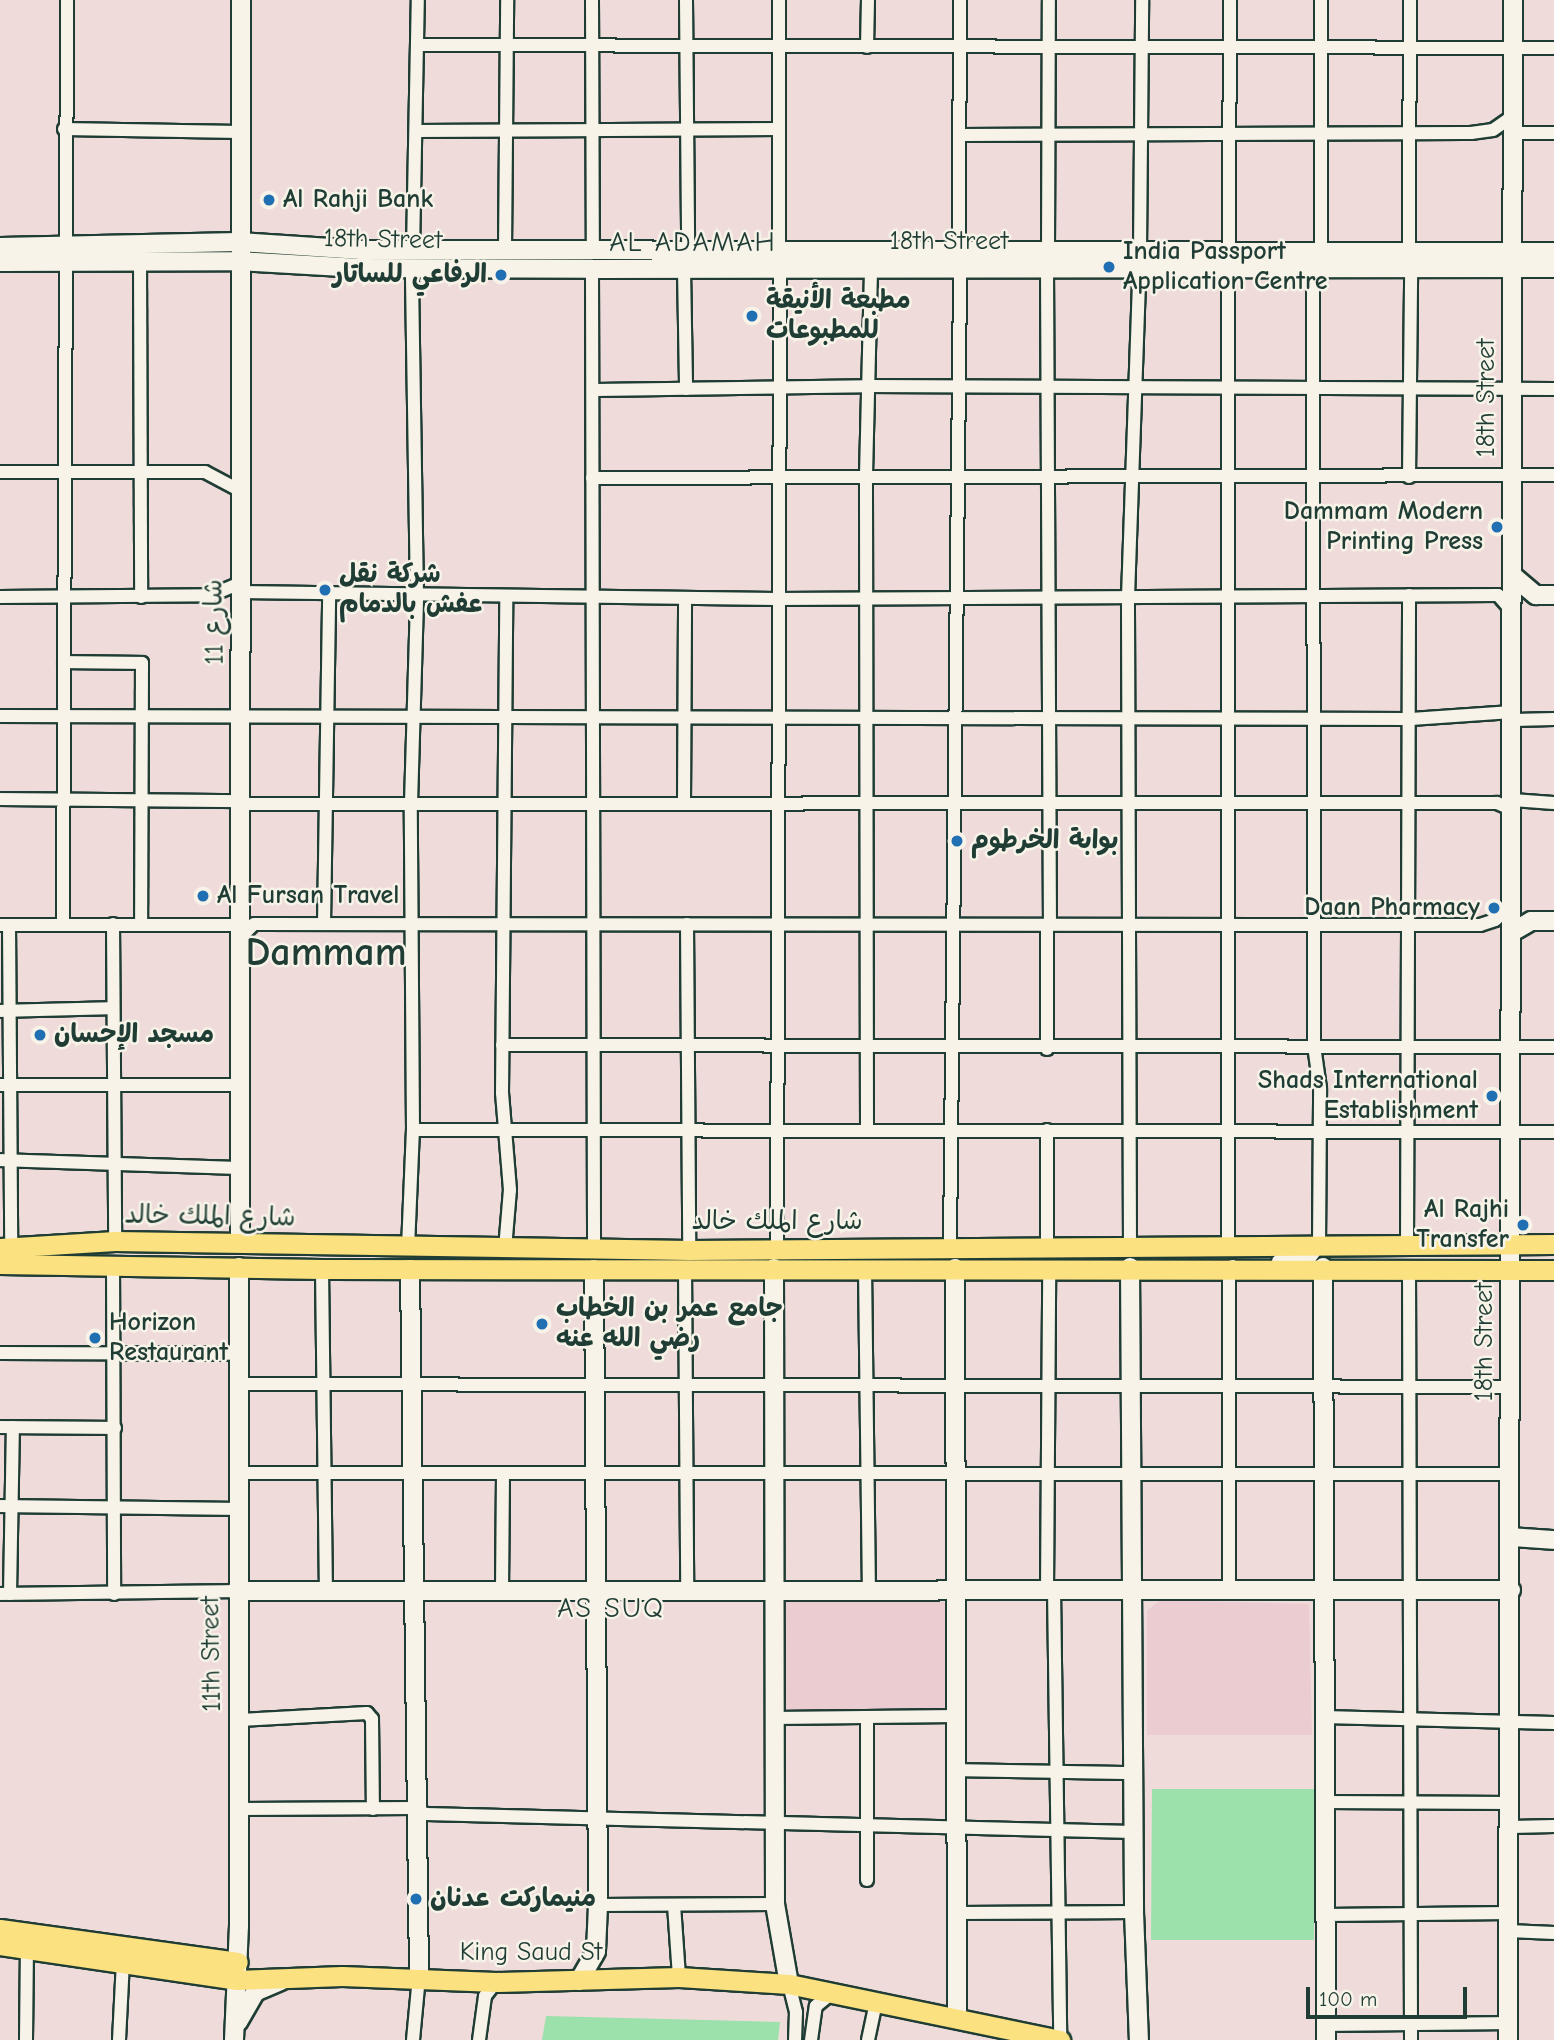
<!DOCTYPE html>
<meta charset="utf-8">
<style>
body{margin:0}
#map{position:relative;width:1554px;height:2040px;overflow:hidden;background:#efdcda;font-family:"Comic Neue","Playpen Sans Arabic",sans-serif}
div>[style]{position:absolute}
.built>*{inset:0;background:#eaccd1}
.green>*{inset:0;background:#9ce0ac}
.roads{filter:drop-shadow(2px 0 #1f3d34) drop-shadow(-2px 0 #1f3d34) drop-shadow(0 2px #1f3d34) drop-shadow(0 -2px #1f3d34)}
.street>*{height:12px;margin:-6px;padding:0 6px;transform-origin:6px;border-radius:6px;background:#f7f3e8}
.secondary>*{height:18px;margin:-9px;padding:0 9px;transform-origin:9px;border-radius:9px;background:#f7f3e8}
.primary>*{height:19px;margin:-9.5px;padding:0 9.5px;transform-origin:9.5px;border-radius:9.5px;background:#fbe180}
.dots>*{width:19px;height:19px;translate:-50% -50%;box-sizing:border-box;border:4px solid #f7f3e8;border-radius:50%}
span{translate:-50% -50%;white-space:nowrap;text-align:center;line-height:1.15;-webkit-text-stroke:5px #f7f3e8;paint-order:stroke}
.poi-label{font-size:26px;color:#1f3d34;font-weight:700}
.left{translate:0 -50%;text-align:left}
.right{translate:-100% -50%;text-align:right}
.street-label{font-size:26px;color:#1f3d34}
.neighbourhood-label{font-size:28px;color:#1f3d34;letter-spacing:2px}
.town-label{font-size:40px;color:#1f3d34;font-weight:700}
.scale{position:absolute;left:1306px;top:1987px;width:161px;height:32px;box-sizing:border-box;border:4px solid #1f3d34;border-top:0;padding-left:9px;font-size:21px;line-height:24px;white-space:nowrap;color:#1f3d34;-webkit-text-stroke:5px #f7f3e8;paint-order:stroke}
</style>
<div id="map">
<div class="built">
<i style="clip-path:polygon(1160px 1600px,1309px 1604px,1312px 1735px,1147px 1735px,1147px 1611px)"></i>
<i style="clip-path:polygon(787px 1601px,944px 1602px,948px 1607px,948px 1709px,784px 1710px,783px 1603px)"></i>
</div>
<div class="green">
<i style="clip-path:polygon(1152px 1789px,1314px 1789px,1314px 1940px,1151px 1940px)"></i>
<i style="clip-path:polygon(546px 2016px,780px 2022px,778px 2040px,542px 2040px)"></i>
</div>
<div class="roads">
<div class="street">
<i style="left:592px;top:0;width:250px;rotate:89.8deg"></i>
<i style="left:686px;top:0;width:251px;rotate:89.5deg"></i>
<i style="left:1321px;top:0;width:251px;rotate:90deg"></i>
<i style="left:419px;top:45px;width:1135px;rotate:0.15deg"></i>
<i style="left:867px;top:47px;width:47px;rotate:-88.8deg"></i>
<i style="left:64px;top:129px;width:176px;rotate:1deg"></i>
<i style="left:416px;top:131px;width:363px;rotate:-0.3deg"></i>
<i style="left:1510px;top:133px;width:44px"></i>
<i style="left:960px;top:135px;width:511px;rotate:-0.22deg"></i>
<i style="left:1471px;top:133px;width:22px;rotate:-8deg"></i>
<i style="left:1493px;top:130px;width:21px;rotate:-35deg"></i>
<i style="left:413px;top:250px;width:250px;rotate:-88.9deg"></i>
<i style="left:505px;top:250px;width:250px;rotate:-89.5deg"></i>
<i style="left:779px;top:250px;width:250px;rotate:-90deg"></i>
<i style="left:959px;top:251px;width:251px;rotate:-89.8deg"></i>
<i style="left:1048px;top:251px;width:251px;rotate:-89.8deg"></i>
<i style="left:1409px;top:251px;width:251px;rotate:-89.8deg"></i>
<i style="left:1229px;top:252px;width:252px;rotate:-89.8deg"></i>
<i style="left:140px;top:262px;width:335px;rotate:89.8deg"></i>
<i style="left:1047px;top:268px;width:656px;rotate:89.74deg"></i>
<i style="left:592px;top:269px;width:980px;rotate:89.88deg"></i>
<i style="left:684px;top:269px;width:120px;rotate:89deg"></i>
<i style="left:595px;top:390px;width:272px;rotate:-0.8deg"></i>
<i style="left:867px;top:386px;width:687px;rotate:0.25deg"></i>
<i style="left:0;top:472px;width:205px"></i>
<i style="left:205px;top:472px;width:40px;rotate:28deg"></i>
<i style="left:1409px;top:477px;width:207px;rotate:-89.4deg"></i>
<i style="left:592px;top:478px;width:962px;rotate:-0.18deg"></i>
<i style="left:240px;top:592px;width:536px;rotate:0.75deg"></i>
<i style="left:776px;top:599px;width:722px;rotate:-0.32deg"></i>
<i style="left:1498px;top:595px;width:21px;rotate:49deg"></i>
<i style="left:0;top:597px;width:212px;rotate:-0.5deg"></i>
<i style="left:212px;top:595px;width:30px;rotate:-23deg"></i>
<i style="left:64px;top:662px;width:78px;rotate:0.7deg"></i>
<i style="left:142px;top:663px;width:261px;rotate:90.2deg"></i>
<i style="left:0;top:716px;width:1411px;rotate:0.12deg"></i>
<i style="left:1411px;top:719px;width:101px;rotate:-4deg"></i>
<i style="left:1513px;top:720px;width:41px;rotate:-1.4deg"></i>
<i style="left:0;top:799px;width:243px;rotate:0.5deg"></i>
<i style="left:1512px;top:800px;width:42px;rotate:4.1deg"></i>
<i style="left:684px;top:803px;width:205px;rotate:-89.7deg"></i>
<i style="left:243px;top:804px;width:1254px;rotate:-0.05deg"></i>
<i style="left:1497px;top:803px;width:17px;rotate:24deg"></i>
<i style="left:63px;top:924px;width:924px;rotate:-89.75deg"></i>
<i style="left:113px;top:924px;width:317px;rotate:89.6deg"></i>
<i style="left:324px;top:924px;width:329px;rotate:-89.1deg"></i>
<i style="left:687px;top:924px;width:326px;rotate:89.6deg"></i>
<i style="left:1047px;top:924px;width:125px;rotate:90deg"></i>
<i style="left:0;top:925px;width:240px"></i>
<i style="left:9px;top:925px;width:323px;rotate:89.6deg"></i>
<i style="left:241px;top:937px;width:18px;rotate:-45deg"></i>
<i style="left:254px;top:924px;width:1226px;rotate:0.05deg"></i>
<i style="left:1480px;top:925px;width:16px;rotate:-18deg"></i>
<i style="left:1495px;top:920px;width:23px;rotate:-41deg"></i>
<i style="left:0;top:1011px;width:113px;rotate:-1.5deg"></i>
<i style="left:502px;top:1045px;width:1052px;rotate:0.11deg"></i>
<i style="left:0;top:1085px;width:241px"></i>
<i style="left:413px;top:1130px;width:1141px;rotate:0.1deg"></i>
<i style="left:867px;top:1130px;width:655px;rotate:-90.09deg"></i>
<i style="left:866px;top:475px;width:206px;rotate:-88.6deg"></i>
<i style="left:0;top:1160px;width:240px;rotate:1.9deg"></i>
<i style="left:950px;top:1247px;width:978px;rotate:-89.41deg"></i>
<i style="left:1047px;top:1247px;width:117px;rotate:-90deg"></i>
<i style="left:1130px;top:1247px;width:650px;rotate:-90.18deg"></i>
<i style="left:1128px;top:597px;width:346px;rotate:-88deg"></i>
<i style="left:1140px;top:251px;width:251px;rotate:-89.5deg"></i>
<i style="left:1228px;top:1247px;width:978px;rotate:-90deg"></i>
<i style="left:408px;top:1248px;width:118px;rotate:-87.6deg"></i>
<i style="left:413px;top:1130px;width:327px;rotate:-90.4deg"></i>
<i style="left:411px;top:803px;width:206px;rotate:-88.3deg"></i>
<i style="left:417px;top:597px;width:329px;rotate:-90.9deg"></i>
<i style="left:1407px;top:1248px;width:653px;rotate:-89.82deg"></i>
<i style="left:505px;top:1249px;width:59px;rotate:-85.2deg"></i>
<i style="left:510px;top:1190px;width:97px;rotate:-94.7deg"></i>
<i style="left:502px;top:1093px;width:496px;rotate:-89.5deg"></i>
<i style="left:777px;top:1249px;width:980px;rotate:-89.82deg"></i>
<i style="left:1278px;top:1261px;width:32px;rotate:-5deg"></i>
<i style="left:1310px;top:1258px;width:15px;rotate:-53deg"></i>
<i style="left:1319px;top:1246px;width:158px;rotate:-89.6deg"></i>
<i style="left:1320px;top:1088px;width:42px;rotate:-98.1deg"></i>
<i style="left:1314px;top:1046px;width:776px;rotate:-90.07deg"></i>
<i style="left:113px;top:1263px;width:331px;rotate:89.8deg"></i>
<i style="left:685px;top:1268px;width:323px;rotate:89.6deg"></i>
<i style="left:865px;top:1268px;width:321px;rotate:89.3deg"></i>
<i style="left:1409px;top:1268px;width:772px;rotate:89.85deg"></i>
<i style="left:322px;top:1269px;width:320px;rotate:89.3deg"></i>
<i style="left:0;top:1353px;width:237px;rotate:0.2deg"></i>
<i style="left:236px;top:1384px;width:1276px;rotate:0.13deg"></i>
<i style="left:0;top:1427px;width:115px;rotate:0.5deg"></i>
<i style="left:236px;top:1473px;width:1275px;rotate:0.04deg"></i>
<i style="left:0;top:1506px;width:236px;rotate:0.7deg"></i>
<i style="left:1229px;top:1588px;width:321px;rotate:-90deg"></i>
<i style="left:1229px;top:1267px;width:4px;rotate:-14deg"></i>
<i style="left:1047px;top:1589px;width:322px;rotate:-89.6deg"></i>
<i style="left:1054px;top:1589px;width:451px;rotate:89.2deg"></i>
<i style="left:502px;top:1590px;width:117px;rotate:-89.5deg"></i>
<i style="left:0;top:1594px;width:236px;rotate:-0.7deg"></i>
<i style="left:10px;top:1594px;width:167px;rotate:-89deg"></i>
<i style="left:867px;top:1717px;width:163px;rotate:90deg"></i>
<i style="left:1324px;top:1717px;width:230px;rotate:1.5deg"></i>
<i style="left:774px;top:1718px;width:182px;rotate:-0.6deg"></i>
<i style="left:240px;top:1720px;width:127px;rotate:-3.2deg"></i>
<i style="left:367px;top:1713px;width:8px;rotate:50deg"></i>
<i style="left:372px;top:1719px;width:90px;rotate:89.4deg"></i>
<i style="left:956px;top:1770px;width:177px;rotate:1deg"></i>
<i style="left:1325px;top:1802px;width:186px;rotate:0.3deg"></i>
<i style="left:240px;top:1809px;width:174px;rotate:-0.3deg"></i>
<i style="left:414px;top:1808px;width:13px;rotate:27deg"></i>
<i style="left:426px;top:1814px;width:707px;rotate:1.46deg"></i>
<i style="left:1511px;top:1827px;width:43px;rotate:-1.3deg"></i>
<i style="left:598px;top:1905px;width:177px;rotate:-0.3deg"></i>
<i style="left:674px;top:1905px;width:72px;rotate:86deg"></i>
<i style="left:957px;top:1913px;width:177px;rotate:-0.3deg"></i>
<i style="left:1325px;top:1915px;width:184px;rotate:-0.6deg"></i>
<i style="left:1509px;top:1931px;width:45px;rotate:2.5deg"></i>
<i style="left:789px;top:1984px;width:29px;rotate:76deg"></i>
<i style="left:796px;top:2012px;width:28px;rotate:92deg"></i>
<i style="left:1326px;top:2025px;width:182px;rotate:-0.6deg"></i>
<i style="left:26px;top:2040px;width:93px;rotate:-89.4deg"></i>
<i style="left:119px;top:2040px;width:79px;rotate:-87.1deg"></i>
<i style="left:413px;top:2040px;width:63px;rotate:-84.6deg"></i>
<i style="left:479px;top:2040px;width:44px;rotate:-82.2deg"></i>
<i style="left:485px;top:1996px;width:18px;rotate:-52deg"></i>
<i style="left:811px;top:2040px;width:34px;rotate:-82deg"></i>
<i style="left:816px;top:2006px;width:22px;rotate:-39deg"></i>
<i style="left:868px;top:2040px;width:40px;rotate:-78deg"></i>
</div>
<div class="secondary">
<i style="left:0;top:247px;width:239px;rotate:-1.2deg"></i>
<i style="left:239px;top:242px;width:122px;rotate:3.8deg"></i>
<i style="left:361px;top:250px;width:1193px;rotate:0.1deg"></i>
<i style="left:0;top:262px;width:238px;rotate:-0.2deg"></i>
<i style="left:238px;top:261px;width:122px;rotate:3.3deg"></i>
<i style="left:360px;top:268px;width:232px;rotate:0.2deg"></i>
<i style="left:592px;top:269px;width:962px;rotate:-0.06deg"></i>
<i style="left:1513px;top:576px;width:30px;rotate:40deg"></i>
<i style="left:1536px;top:595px;width:18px"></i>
<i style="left:1514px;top:931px;width:20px;rotate:-30deg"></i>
<i style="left:1531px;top:921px;width:23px"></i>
<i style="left:240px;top:1242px;width:1242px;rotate:-89.95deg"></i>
<i style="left:1130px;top:1267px;width:645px;rotate:89.64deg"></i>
<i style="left:1134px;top:1912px;width:128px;rotate:87.8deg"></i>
<i style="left:1323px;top:1267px;width:773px;rotate:89.78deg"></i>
<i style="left:774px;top:1268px;width:636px;rotate:89.91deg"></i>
<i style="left:775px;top:1904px;width:81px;rotate:80.1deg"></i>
<i style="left:955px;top:1268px;width:750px;rotate:89.85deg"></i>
<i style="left:410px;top:1269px;width:708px;rotate:89.27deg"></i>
<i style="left:1511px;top:1537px;width:43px;rotate:4deg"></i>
<i style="left:236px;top:1591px;width:1275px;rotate:-0.04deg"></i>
<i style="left:579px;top:1981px;width:34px;rotate:-60deg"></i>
<i style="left:596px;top:1951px;width:46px;rotate:-87.5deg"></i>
<i style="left:598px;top:1905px;width:636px;rotate:-90.36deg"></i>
<i style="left:238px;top:2022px;width:34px;rotate:-60deg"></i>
<i style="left:255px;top:1992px;width:28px;rotate:-23deg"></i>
<i style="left:234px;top:2040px;width:114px;rotate:-87.5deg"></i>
<i style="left:239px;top:1926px;width:659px;rotate:-90deg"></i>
<i style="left:1508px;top:2040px;width:2040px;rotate:-89.86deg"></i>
</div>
<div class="primary">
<i style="left:0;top:1248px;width:115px;rotate:-3.5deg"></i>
<i style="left:115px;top:1241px;width:574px;rotate:0.9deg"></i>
<i style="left:689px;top:1250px;width:865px;rotate:-0.4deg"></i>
<i style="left:0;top:1264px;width:322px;rotate:0.9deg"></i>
<i style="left:322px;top:1269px;width:1232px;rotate:0.05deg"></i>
<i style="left:0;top:1929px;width:240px;rotate:7.9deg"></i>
<i style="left:0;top:1945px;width:239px;rotate:8.4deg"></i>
<i style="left:236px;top:1980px;width:106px;rotate:-2.2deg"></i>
<i style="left:342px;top:1976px;width:154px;rotate:2.2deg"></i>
<i style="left:496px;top:1982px;width:183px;rotate:-1.6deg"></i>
<i style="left:679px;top:1977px;width:110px;rotate:3.6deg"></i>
<i style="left:789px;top:1984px;width:277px;rotate:11.7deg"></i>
</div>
</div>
<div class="dots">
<i style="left:269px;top:200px;background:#1f6fb2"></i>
<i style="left:1109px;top:267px;background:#1f6fb2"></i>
<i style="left:501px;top:275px;background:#1f6fb2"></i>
<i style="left:752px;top:316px;background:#1f6fb2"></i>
<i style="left:1497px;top:527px;background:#1f6fb2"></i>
<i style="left:325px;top:590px;background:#1f6fb2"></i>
<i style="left:957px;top:841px;background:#1f6fb2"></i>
<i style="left:203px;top:896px;background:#1f6fb2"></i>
<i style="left:1494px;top:908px;background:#1f6fb2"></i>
<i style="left:40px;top:1035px;background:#1f6fb2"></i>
<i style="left:1492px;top:1096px;background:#1f6fb2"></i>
<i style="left:1523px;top:1225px;background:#1f6fb2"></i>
<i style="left:542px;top:1324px;background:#1f6fb2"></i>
<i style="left:95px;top:1338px;background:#1f6fb2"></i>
<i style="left:416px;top:1899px;background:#1f6fb2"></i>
</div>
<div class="poi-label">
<span class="left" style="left:283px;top:200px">Al Rahji Bank</span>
<span class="left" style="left:1123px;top:267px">India Passport<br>Application Centre</span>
<span class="right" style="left:487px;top:275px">الرفاعي للساتار</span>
<span class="left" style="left:766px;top:316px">مطبعة الأنيقة<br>للمطبوعات</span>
<span class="right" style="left:1483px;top:527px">Dammam Modern<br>Printing Press</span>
<span class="left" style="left:339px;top:590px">شركة نقل<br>عفش بالدمام</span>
<span class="left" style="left:971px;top:841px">بوابة الخرطوم</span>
<span class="left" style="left:217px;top:896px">Al Fursan Travel</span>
<span class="right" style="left:1480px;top:908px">Daan Pharmacy</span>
<span class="left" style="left:54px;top:1035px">مسجد الإحسان</span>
<span class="right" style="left:1478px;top:1096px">Shads International<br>Establishment</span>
<span class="right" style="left:1509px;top:1225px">Al Rajhi<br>Transfer</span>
<span class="left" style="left:556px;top:1324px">جامع عمر بن الخطاب<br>رضي الله عنه</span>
<span class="left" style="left:109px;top:1338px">Horizon<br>Restaurant</span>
<span class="left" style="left:430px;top:1899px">منيماركت عدنان</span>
</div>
<div class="street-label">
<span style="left:383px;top:240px;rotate:1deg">18th Street</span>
<span style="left:949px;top:242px">18th Street</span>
<span style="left:1487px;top:398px;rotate:-90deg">18th Street</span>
<span style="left:215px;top:622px;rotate:-91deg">شارع 11</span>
<span style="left:210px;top:1217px;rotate:1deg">شارع الملك خالد</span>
<span style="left:777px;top:1222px">شارع الملك خالد</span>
<span style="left:1485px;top:1342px;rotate:-90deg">18th Street</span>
<span style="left:212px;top:1654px;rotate:-91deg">11th Street</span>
<span style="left:531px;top:1953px">King Saud St</span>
</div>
<div class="neighbourhood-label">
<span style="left:693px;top:242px">AL ADAMAH</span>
<span style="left:611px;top:1608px">AS SUQ</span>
</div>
<div class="town-label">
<span style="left:326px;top:952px">Dammam</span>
</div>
<div class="scale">100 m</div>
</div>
